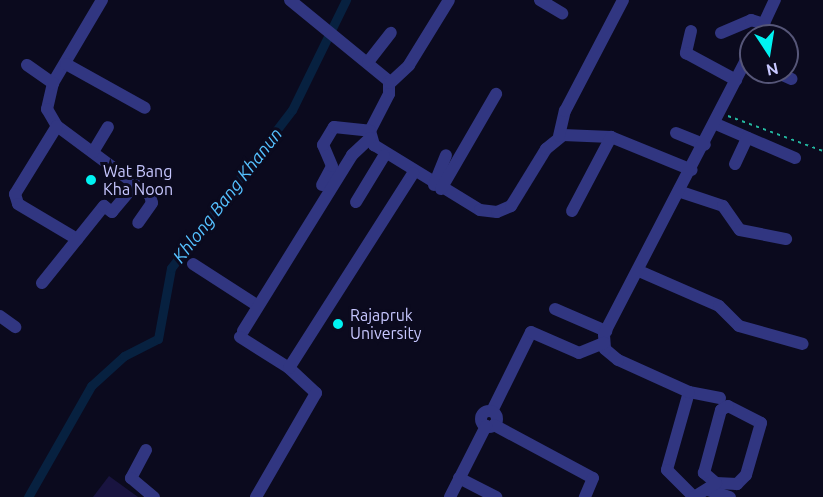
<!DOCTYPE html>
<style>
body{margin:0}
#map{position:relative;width:823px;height:497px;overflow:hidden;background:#0b0a1e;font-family:Ubuntu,sans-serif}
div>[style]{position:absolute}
.canal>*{height:9px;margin:-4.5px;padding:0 4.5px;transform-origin:4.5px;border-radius:4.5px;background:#072140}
.building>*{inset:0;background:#191440}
.path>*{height:1.5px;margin-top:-0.75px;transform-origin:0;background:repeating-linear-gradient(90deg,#23b79f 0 3px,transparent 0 7.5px)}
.minor>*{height:12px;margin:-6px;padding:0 6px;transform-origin:6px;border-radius:6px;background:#313681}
.minor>.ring{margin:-6px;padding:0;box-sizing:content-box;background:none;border:12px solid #313681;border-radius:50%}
.dots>*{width:16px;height:16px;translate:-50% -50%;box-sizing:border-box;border:3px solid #0b0a1e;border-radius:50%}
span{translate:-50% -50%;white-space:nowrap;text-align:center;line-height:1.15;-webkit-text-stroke:6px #0b0a1e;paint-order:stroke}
.poi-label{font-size:16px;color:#c7c7ff}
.left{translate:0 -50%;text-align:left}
.water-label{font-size:18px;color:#55c1ff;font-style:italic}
.north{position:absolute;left:739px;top:24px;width:60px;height:60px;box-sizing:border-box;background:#0b0a1e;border:2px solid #565678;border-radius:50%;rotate:168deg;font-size:16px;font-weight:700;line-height:24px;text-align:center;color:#c7c7ff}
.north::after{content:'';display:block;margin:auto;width:21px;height:27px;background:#00f2f2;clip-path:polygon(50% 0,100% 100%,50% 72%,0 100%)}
</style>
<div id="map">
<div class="canal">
<i style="left:28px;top:497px;width:128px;rotate:-60.4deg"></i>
<i style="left:91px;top:386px;width:45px;rotate:-42.3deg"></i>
<i style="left:124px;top:356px;width:38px;rotate:-27deg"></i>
<i style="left:158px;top:339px;width:72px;rotate:-79.6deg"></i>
<i style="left:171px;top:268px;width:199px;rotate:-52.6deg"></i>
<i style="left:292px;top:110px;width:123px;rotate:-63.9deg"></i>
</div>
<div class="building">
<i style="clip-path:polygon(109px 476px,138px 497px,93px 497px)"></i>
</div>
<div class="path">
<i style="left:728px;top:116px;width:101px;rotate:20.2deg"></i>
</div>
<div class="minor">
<i style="left:102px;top:0;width:96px;rotate:120.6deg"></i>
<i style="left:53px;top:83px;width:27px;rotate:103deg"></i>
<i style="left:47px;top:109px;width:20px;rotate:60deg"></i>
<i style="left:57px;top:126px;width:116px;rotate:36.6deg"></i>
<i style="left:150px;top:195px;width:8px;rotate:76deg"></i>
<i style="left:152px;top:203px;width:24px;rotate:125deg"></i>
<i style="left:290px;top:0;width:128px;rotate:39.3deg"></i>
<i style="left:389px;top:81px;width:13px;rotate:90deg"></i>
<i style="left:389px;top:94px;width:42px;rotate:117.2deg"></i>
<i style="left:370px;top:131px;width:15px;rotate:74deg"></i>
<i style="left:374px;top:145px;width:124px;rotate:31.5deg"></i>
<i style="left:480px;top:210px;width:17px;rotate:7deg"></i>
<i style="left:497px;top:212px;width:15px;rotate:-23deg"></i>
<i style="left:511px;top:206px;width:67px;rotate:-58.4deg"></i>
<i style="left:546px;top:149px;width:22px;rotate:-39deg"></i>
<i style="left:563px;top:135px;width:48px;rotate:2.4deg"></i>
<i style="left:611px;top:137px;width:87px;rotate:22.2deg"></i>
<i style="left:540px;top:0;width:26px;rotate:31deg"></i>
<i style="left:691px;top:31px;width:23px;rotate:103deg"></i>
<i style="left:686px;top:53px;width:57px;rotate:28.4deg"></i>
<i style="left:721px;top:33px;width:33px;rotate:-23deg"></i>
<i style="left:751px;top:20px;width:14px;rotate:17deg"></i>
<i style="left:758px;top:36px;width:40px;rotate:-65deg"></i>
<i style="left:368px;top:62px;width:37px;rotate:-52deg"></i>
<i style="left:66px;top:64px;width:90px;rotate:29.1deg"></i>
<i style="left:27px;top:65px;width:32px;rotate:35deg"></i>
<i style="left:776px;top:72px;width:17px;rotate:24deg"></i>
<i style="left:390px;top:83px;width:26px;rotate:-43deg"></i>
<i style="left:409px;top:65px;width:76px;rotate:-58.4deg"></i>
<i style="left:716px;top:124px;width:86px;rotate:23.3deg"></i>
<i style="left:57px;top:126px;width:80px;rotate:121.7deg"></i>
<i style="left:15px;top:194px;width:10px;rotate:73deg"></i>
<i style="left:18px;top:204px;width:69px;rotate:30.7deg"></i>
<i style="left:676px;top:133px;width:31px;rotate:22deg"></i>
<i style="left:559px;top:136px;width:26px;rotate:-77deg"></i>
<i style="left:565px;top:111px;width:125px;rotate:-62.4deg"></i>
<i style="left:93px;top:152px;width:29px;rotate:-59deg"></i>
<i style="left:735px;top:164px;width:29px;rotate:-65deg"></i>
<i style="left:322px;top:185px;width:21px;rotate:-62deg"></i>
<i style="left:332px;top:166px;width:23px;rotate:-113deg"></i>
<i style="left:323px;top:145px;width:21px;rotate:-59deg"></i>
<i style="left:334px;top:127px;width:36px;rotate:6deg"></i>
<i style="left:434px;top:185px;width:32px;rotate:-68deg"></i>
<i style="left:441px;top:189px;width:110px;rotate:-59.9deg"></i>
<i style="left:681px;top:192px;width:44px;rotate:18.4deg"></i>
<i style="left:723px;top:206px;width:29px;rotate:55deg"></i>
<i style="left:740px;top:230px;width:47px;rotate:11.1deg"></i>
<i style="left:356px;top:202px;width:54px;rotate:-58.7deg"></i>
<i style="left:572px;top:211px;width:84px;rotate:-62.2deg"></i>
<i style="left:193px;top:264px;width:77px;rotate:32.9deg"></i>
<i style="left:639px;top:271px;width:87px;rotate:23.6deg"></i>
<i style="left:719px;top:306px;width:28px;rotate:45deg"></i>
<i style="left:739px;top:326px;width:66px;rotate:15.7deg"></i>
<i style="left:42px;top:283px;width:99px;rotate:-51.2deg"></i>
<i style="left:104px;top:206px;width:10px;rotate:37deg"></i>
<i style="left:112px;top:212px;width:38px;rotate:-50deg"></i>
<i style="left:555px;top:309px;width:56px;rotate:23.3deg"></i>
<i style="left:0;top:316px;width:19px;rotate:36deg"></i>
<i style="left:243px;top:331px;width:207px;rotate:-58.2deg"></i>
<i style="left:352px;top:155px;width:25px;rotate:-43deg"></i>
<i style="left:240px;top:337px;width:58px;rotate:32.3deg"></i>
<i style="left:289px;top:368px;width:37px;rotate:43deg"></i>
<i style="left:316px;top:393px;width:120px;rotate:120deg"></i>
<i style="left:289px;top:368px;width:231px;rotate:-57.5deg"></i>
<i style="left:689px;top:392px;width:81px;rotate:105.8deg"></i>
<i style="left:667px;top:470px;width:38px;rotate:45deg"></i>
<i style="left:720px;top:398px;width:32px;rotate:-169deg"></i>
<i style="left:689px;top:392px;width:78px;rotate:-155.7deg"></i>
<i style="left:618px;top:360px;width:17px;rotate:-140deg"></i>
<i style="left:605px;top:349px;width:15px;rotate:-94deg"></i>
<i style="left:604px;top:334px;width:319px;rotate:-62.6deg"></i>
<i style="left:728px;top:406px;width:37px;rotate:27deg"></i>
<i style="left:761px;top:423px;width:54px;rotate:106.1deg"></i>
<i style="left:746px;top:475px;width:13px;rotate:135deg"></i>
<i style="left:737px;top:484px;width:21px;rotate:-177deg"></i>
<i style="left:716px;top:483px;width:16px;rotate:-140deg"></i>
<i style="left:704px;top:473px;width:65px;rotate:-74.9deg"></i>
<i style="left:721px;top:410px;width:8px;rotate:-30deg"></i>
<i style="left:492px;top:411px;width:88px;rotate:-63.7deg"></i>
<i style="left:531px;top:332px;width:52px;rotate:23.6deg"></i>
<i style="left:579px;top:353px;width:27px;rotate:-22deg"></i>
<i class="ring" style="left:481px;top:411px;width:4px;height:4px"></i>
<i style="left:494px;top:425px;width:112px;rotate:28.2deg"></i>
<i style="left:593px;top:478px;width:21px;rotate:113deg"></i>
<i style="left:146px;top:450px;width:32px;rotate:118deg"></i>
<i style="left:131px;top:478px;width:30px;rotate:40deg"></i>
<i style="left:459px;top:478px;width:42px;rotate:27.2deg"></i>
<i style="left:708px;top:490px;width:23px;rotate:18deg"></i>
<i style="left:450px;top:497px;width:80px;rotate:-63.1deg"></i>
<i style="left:694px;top:497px;width:26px;rotate:-32deg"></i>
</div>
<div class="dots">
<i style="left:91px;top:180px;background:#00f2f2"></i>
<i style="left:338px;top:324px;background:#00f2f2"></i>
</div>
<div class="poi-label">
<span class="left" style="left:103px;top:180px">Wat Bang<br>Kha Noon</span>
<span class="left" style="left:350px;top:324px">Rajapruk<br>University</span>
</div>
<div class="water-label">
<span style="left:227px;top:195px;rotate:-52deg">Khlong Bang Khanun</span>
</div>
<div class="north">N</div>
</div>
